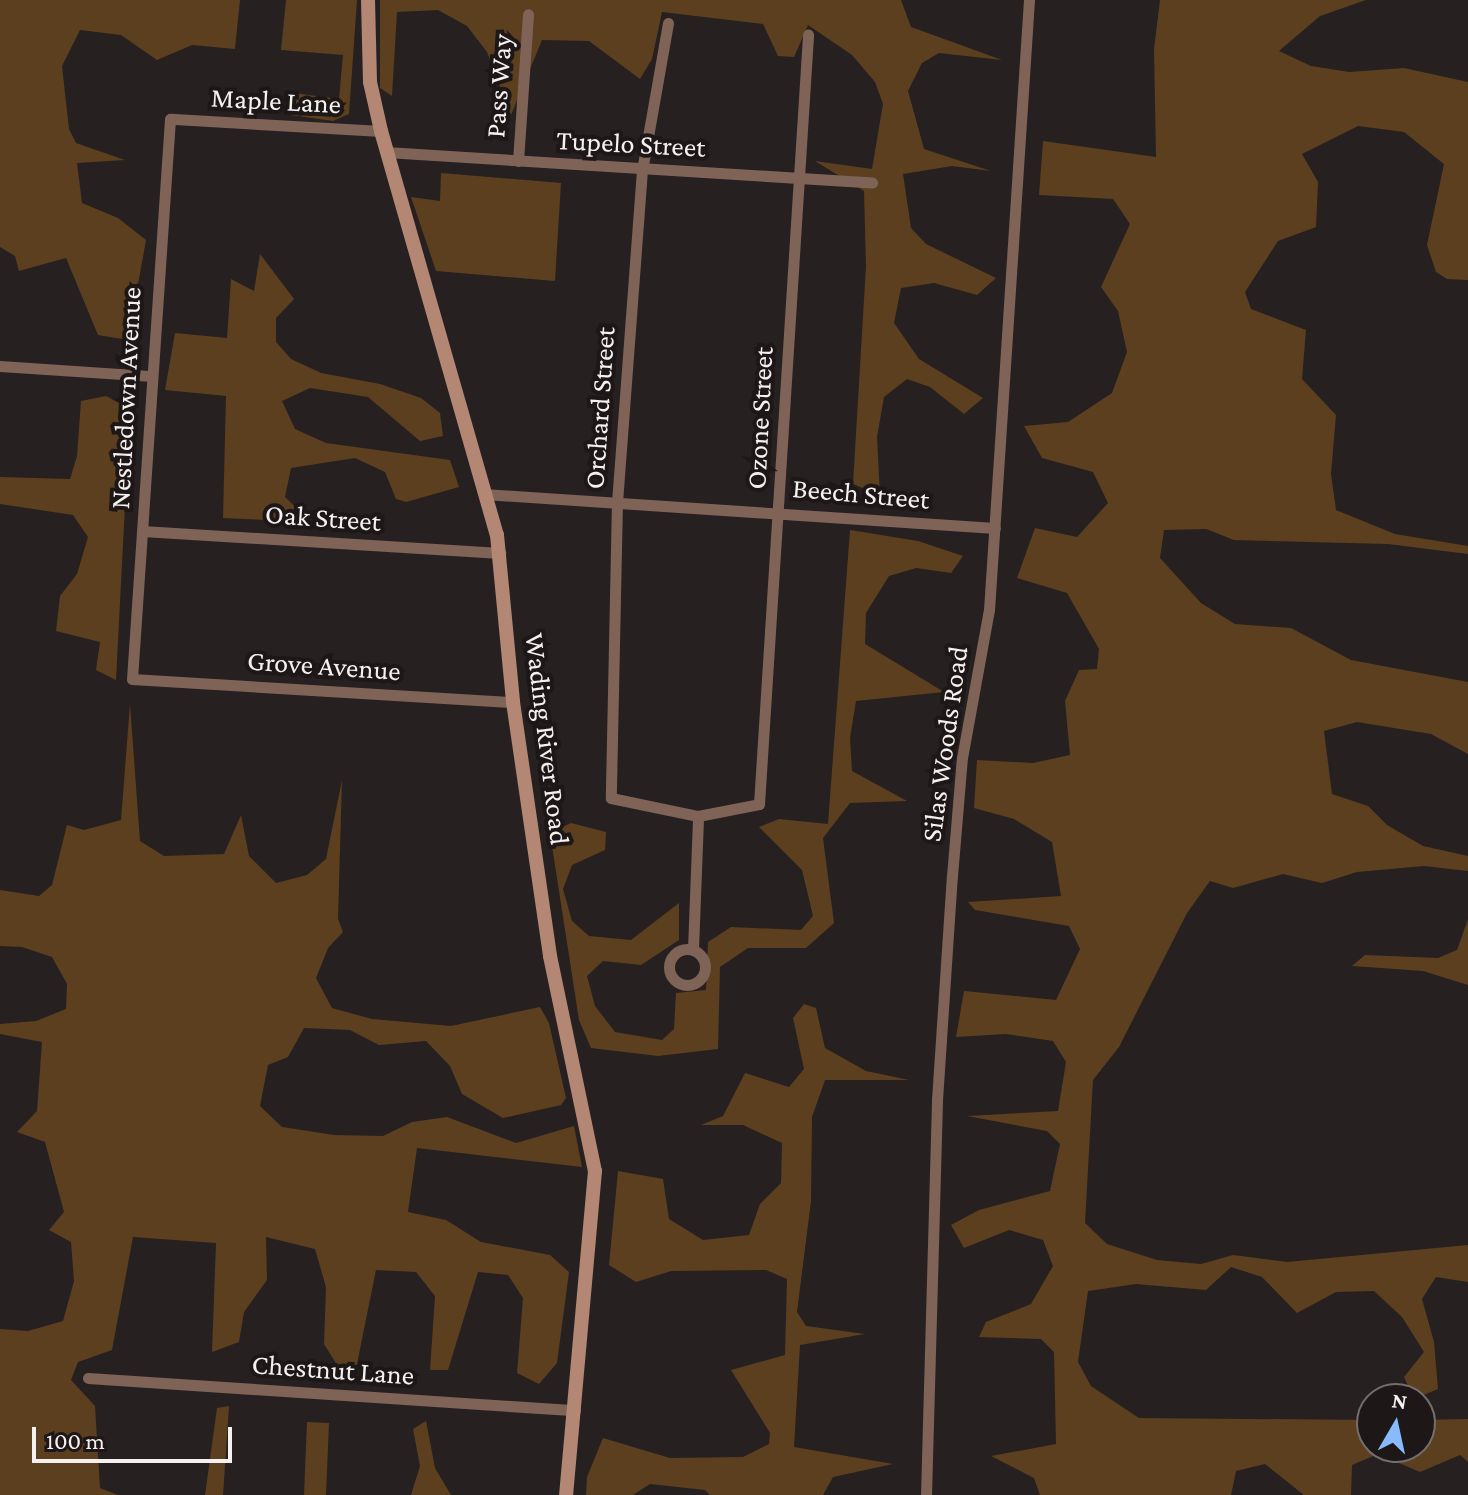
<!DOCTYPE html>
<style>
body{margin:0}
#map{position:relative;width:1468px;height:1495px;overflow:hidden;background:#272020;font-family:"Crimson Pro",serif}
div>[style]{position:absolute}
.green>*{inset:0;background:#5b3f1f}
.street>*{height:11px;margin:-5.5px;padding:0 5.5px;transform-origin:5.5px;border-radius:5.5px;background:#7f6357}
.street>.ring{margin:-5.5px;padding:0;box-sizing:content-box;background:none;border:11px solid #7f6357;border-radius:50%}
.secondary>*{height:14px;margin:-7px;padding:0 7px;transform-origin:7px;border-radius:7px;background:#b48775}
span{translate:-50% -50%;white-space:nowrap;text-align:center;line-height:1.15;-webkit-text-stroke:8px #1d1717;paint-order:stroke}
.street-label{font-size:28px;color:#f6f1f1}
.north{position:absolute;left:1356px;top:1383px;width:80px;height:80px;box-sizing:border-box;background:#1d1717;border:2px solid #746e6e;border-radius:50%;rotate:9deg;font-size:22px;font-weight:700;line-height:32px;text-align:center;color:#f6f1f1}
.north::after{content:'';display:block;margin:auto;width:28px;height:36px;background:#87bbfb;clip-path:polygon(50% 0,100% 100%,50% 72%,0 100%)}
.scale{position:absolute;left:32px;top:1427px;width:200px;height:36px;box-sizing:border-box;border:4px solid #f6f1f1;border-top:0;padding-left:10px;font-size:24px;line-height:28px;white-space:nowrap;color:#f6f1f1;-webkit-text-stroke:6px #1d1717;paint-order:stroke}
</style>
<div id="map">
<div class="green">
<i style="clip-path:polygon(0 0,240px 0,235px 49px,192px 45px,157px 60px,121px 35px,80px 30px,62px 66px,69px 129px,76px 143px,125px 160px,77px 163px,82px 203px,118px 218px,146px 240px,128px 340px,98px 335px,66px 258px,19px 271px,15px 256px,0 247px)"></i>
<i style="clip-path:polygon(286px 0,357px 0,349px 114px,333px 121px,291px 115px,286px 92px,339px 99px,343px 55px,281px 50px)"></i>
<i style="clip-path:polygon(380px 0,901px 0,911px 27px,1002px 60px,939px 53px,922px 63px,908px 91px,924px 149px,991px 171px,952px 166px,903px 174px,911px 228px,926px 244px,996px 278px,977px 295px,934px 283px,901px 288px,894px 323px,919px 359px,983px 398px,964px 414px,930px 387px,907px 379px,884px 397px,877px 437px,880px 495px,853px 484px,866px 266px,864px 191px,815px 161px,872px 169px,883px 104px,875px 82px,852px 55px,808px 25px,794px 57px,778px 56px,763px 24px,662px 12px,652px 59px,640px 79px,589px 41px,542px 40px,511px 115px,487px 52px,467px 26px,438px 10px,397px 12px,392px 96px,380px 88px)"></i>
<i style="clip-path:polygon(1160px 0,1366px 0,1320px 16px,1279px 51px,1311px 66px,1349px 72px,1404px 68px,1468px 82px,1468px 280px,1447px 279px,1436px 272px,1427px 245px,1444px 164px,1404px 132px,1358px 126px,1302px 154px,1318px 182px,1316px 227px,1278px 241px,1245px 292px,1251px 309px,1306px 330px,1302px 379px,1336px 415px,1331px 474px,1336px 510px,1395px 534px,1468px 546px,1468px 554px,1388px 544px,1234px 540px,1206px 529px,1164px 530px,1160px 558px,1201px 603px,1235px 624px,1291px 628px,1351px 660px,1468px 682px,1468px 754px,1431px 734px,1357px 722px,1324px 731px,1332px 794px,1368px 806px,1387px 825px,1423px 846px,1468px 856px,1468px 871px,1424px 866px,1357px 872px,1322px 883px,1283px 874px,1233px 888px,1210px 881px,1187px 913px,1119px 1047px,1093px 1080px,1085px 1223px,1107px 1244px,1157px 1260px,1201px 1264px,1233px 1255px,1287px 1262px,1468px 1245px,1468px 1282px,1436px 1277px,1422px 1299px,1434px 1342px,1438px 1389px,1414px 1399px,1404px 1377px,1424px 1352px,1402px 1317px,1374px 1291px,1336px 1292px,1297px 1313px,1262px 1277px,1231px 1267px,1206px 1290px,1136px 1284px,1088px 1291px,1078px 1362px,1091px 1386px,1139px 1418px,1372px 1420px,1372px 1447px,1420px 1447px,1420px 1420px,1468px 1419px,1468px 1462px,1460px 1455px,1420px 1472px,1378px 1454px,1352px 1465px,1351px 1495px,1304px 1495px,1265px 1464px,1236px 1471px,1231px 1495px,1040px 1495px,1034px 1478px,991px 1456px,1056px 1444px,1054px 1352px,1041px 1339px,979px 1337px,986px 1322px,1031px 1304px,1053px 1266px,1043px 1240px,1009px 1230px,964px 1248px,951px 1225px,979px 1210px,1050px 1191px,1060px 1144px,1047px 1131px,967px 1116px,1058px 1111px,1066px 1062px,1053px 1041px,1006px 1034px,956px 1037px,964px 991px,1056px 1000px,1080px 949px,1069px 926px,975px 910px,968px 902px,1061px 896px,1052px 842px,1014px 819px,974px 808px,977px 760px,1033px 763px,1070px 755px,1065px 701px,1079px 670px,1097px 669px,1099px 649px,1067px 593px,1017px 578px,1035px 528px,1077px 537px,1108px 503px,1093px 472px,1042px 458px,1024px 426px,1068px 422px,1112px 393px,1127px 352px,1118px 311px,1101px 287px,1130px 224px,1113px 199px,1039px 195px,1043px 141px,1156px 157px,1154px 49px)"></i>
<i style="clip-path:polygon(441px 173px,561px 183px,555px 281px,436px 271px,411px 197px,440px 201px)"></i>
<i style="clip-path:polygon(260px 254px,294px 299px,276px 318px,276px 342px,291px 359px,321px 373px,380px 384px,421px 398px,440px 413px,443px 436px,420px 441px,368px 397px,310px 388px,282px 401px,295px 429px,326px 443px,450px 460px,459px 487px,406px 502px,396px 499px,385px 472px,355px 458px,291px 468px,285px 497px,311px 522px,223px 518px,226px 396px,165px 390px,175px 333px,227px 338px,231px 279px,254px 291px)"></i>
<i style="clip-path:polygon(106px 396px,130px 409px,116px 680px,96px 670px,100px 642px,56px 631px,60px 596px,77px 574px,88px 537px,73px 515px,0 504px,0 477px,70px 479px,77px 456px,81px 401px)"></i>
<i style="clip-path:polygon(850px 530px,918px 541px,963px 556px,951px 573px,916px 568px,889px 576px,866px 613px,865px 644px,944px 692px,856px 701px,850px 738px,852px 771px,907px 801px,850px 803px,823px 838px,834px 923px,806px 948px,748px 948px,720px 967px,718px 1049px,658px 1056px,591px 1048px,579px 1020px,550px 833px,571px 823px,606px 832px,605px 850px,572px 865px,563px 889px,572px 921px,589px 936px,631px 940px,679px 903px,679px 940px,641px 965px,603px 961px,587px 976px,595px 1006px,615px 1032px,662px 1040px,674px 1029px,676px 993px,706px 990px,708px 942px,731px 927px,801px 930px,813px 916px,802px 870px,759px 827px,779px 819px,828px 824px)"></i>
<i style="clip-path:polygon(130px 704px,140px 841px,164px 856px,224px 854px,241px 815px,249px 856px,276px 883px,307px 875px,326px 859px,342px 780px,338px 919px,343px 932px,328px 948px,316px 978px,332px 1008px,372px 1019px,451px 1026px,540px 1007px,549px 1023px,566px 1098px,561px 1105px,503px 1118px,462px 1094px,450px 1066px,426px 1041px,379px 1045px,350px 1030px,304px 1028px,288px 1057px,268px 1065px,260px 1106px,282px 1127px,334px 1135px,383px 1136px,412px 1122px,447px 1117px,516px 1143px,574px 1126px,582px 1167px,417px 1148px,408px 1212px,446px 1220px,481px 1242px,550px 1255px,569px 1272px,557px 1363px,539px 1384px,517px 1373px,523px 1298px,508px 1275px,478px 1272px,448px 1370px,430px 1370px,435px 1296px,416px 1272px,376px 1270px,356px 1369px,339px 1368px,324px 1344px,326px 1287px,315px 1249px,266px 1237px,267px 1280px,244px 1312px,239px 1342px,212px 1352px,216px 1243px,133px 1237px,112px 1350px,78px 1362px,71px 1380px,95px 1406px,100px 1488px,118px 1495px,0 1495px,0 1329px,28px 1331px,63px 1321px,74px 1281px,71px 1242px,49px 1230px,64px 1212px,45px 1142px,17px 1132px,37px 1111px,42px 1042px,0 1034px,0 1024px,36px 1021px,66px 1009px,67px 984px,52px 957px,22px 947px,0 946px,0 890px,39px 896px,52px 885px,67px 825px,84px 830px,121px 820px)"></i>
<i style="clip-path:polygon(1468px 919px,1468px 985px,1423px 971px,1352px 966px,1365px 955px,1438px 958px,1457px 950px)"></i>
<i style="clip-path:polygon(804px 1004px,816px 1008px,825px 1048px,866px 1071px,909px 1080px,825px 1080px,812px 1117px,811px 1201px,797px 1312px,806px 1326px,865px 1334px,800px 1345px,794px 1447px,893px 1464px,833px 1477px,823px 1495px,710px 1495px,705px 1490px,650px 1484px,633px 1495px,586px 1495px,587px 1477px,603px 1438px,670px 1458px,743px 1457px,769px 1444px,770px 1433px,731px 1370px,785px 1355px,787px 1279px,766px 1270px,671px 1271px,636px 1282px,609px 1265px,618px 1171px,663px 1179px,669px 1219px,703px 1240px,749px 1235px,760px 1204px,781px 1183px,782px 1143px,743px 1125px,701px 1125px,723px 1116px,745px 1073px,789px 1087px,804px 1069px,793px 1018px)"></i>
<i style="clip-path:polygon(229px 1406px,223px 1495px,205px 1495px,217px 1408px)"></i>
<i style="clip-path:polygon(426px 1421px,435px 1468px,451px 1495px,411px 1495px,420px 1466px,413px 1429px)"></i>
<i style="clip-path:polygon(307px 1422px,329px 1423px,326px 1495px,304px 1495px)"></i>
</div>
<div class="street">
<i style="left:668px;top:23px;width:149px;rotate:100deg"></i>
<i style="left:642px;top:170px;width:332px;rotate:94.3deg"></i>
<i style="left:617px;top:501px;width:297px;rotate:91.2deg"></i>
<i style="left:611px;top:798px;width:89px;rotate:11.7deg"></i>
<i style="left:698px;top:816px;width:62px;rotate:-11.1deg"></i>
<i style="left:759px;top:804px;width:771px;rotate:-86.35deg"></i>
<i style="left:381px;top:131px;width:211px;rotate:-176.7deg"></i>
<i style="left:170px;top:119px;width:561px;rotate:93.88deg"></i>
<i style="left:132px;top:679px;width:382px;rotate:3.5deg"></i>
<i style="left:386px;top:152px;width:487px;rotate:3.6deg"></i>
<i style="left:518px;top:161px;width:147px;rotate:-86.1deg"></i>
<i style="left:0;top:366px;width:149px;rotate:3.8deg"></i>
<i style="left:484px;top:494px;width:512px;rotate:3.81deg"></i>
<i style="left:142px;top:531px;width:359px;rotate:3.5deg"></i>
<i class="ring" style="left:669px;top:949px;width:25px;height:25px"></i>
<i style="left:693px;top:949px;width:133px;rotate:-87.8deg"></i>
<i style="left:88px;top:1378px;width:488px;rotate:3.8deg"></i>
<i style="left:926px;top:1495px;width:395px;rotate:-88.4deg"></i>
<i style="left:937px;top:1100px;width:225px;rotate:-86.2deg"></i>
<i style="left:952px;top:876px;width:118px;rotate:-85.2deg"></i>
<i style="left:962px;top:758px;width:150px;rotate:-79.7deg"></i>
<i style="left:989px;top:610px;width:611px;rotate:-86.25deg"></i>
</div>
<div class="secondary">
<i style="left:368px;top:0;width:82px;rotate:88.6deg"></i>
<i style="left:370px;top:82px;width:50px;rotate:77.3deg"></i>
<i style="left:381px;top:131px;width:420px;rotate:74deg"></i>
<i style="left:497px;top:535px;width:168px;rotate:84.5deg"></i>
<i style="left:513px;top:702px;width:257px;rotate:81.7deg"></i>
<i style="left:550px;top:956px;width:220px;rotate:78.2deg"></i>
<i style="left:595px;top:1171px;width:325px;rotate:95.1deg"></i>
</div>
<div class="street-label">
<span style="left:499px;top:86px;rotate:-86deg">Pass Way</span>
<span style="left:276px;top:101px;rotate:3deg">Maple Lane</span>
<span style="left:631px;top:144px;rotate:3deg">Tupelo Street</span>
<span style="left:126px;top:398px;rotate:-87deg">Nestledown Avenue</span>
<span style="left:600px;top:408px;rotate:-86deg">Orchard Street</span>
<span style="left:760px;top:418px;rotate:-87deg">Ozone Street</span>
<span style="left:861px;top:494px;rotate:5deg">Beech Street</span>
<span style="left:323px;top:518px;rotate:4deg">Oak Street</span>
<span style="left:324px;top:666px;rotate:4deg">Grove Avenue</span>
<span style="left:547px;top:739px;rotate:83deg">Wading River Road</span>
<span style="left:945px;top:744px;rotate:-82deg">Silas Woods Road</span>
<span style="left:333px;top:1370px;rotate:4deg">Chestnut Lane</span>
</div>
<div class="north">N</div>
<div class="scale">100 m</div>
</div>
